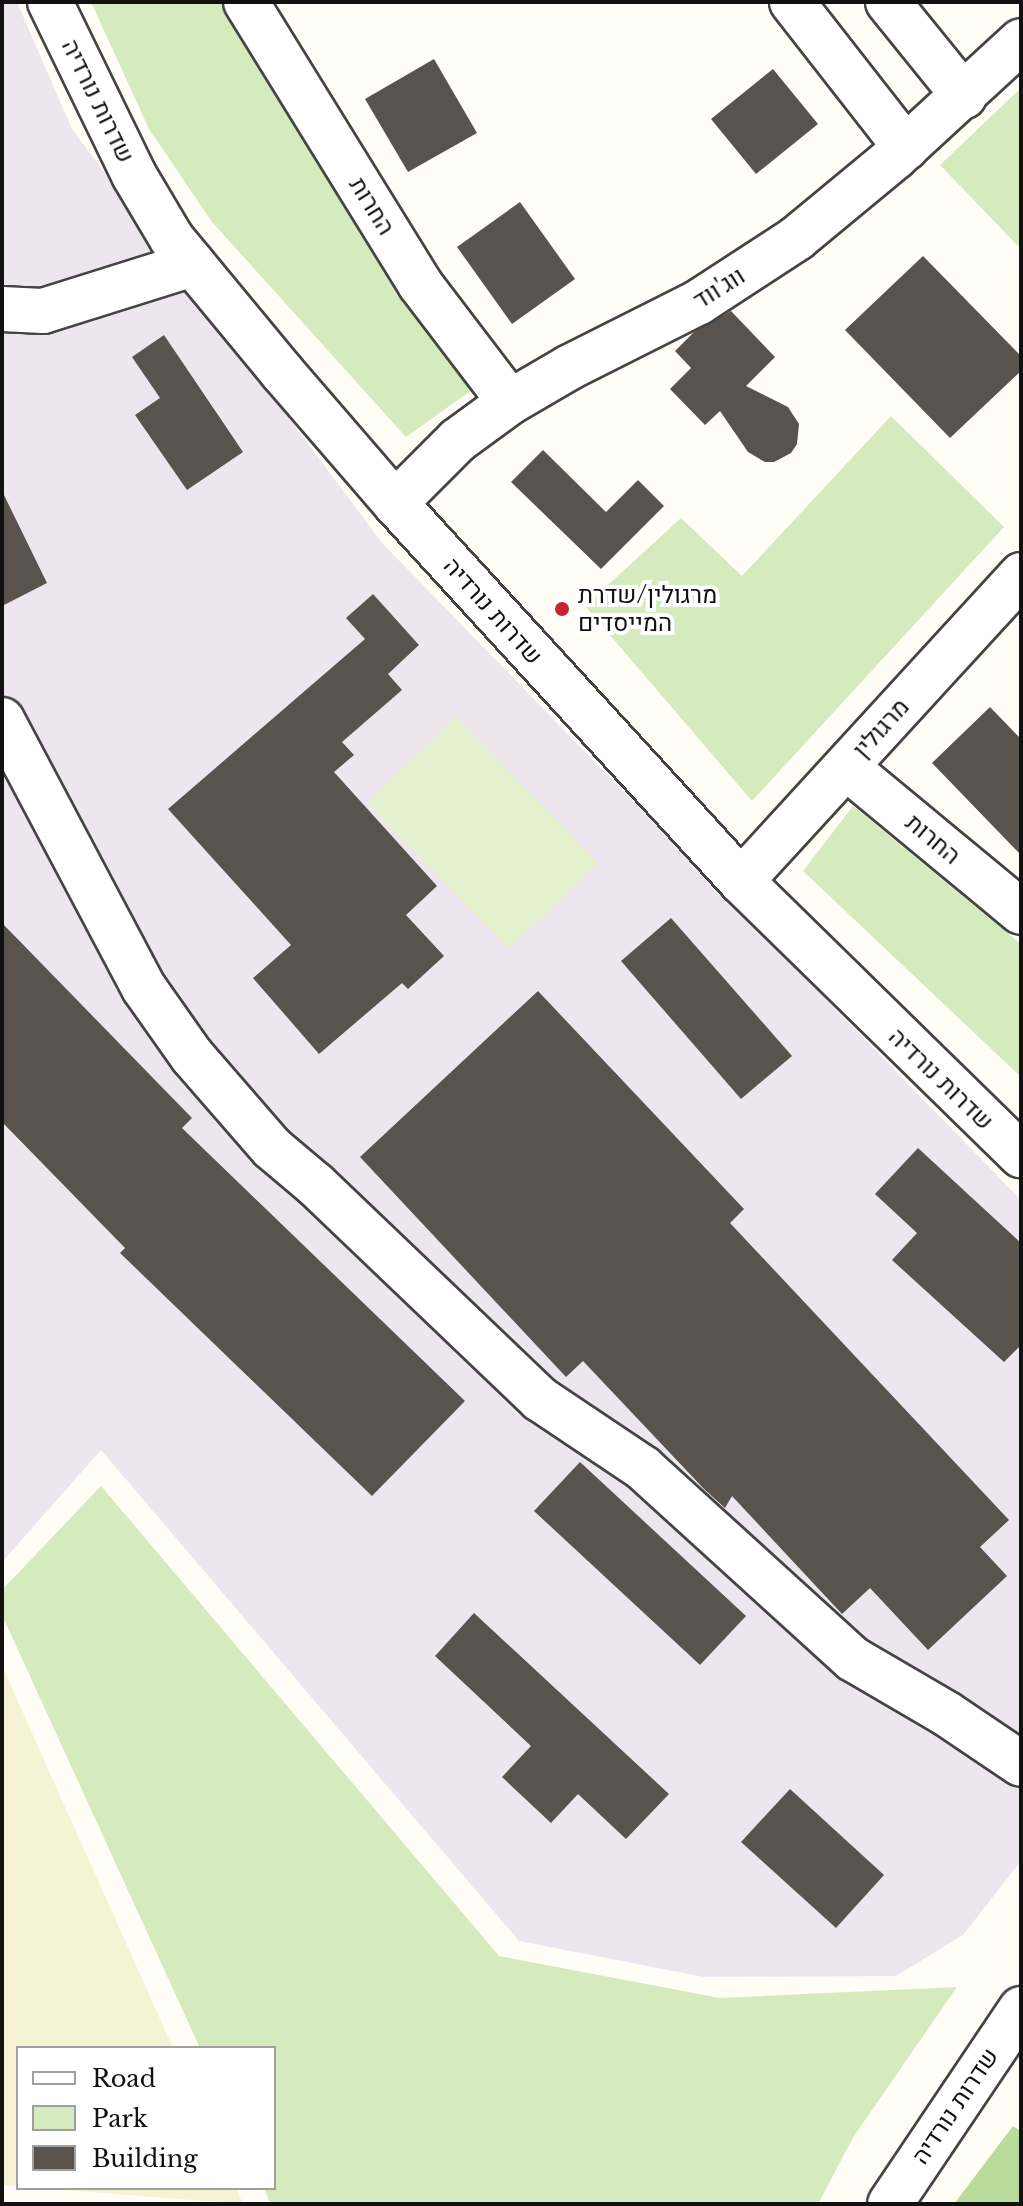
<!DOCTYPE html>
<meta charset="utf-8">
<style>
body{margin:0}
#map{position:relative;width:1023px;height:2206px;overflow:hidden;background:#fffdf5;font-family:"Libre Baskerville",Heebo,serif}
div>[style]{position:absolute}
.industrial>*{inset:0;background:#eee6ef}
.farmland>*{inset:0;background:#f6f3d4}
.green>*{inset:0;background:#d5ebbd}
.forest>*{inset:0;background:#b9dc9c}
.pitch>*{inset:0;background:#e6f2cf}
.building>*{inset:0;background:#5a524d}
.roads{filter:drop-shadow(2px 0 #444) drop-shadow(-2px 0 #444) drop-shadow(0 2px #444) drop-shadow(0 -2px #444)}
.minor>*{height:44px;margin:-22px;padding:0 22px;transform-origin:22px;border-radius:22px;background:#fff}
.dots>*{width:22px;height:22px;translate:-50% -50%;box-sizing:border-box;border:4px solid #fff;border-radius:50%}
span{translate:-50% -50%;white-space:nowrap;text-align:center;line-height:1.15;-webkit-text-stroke:8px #fff;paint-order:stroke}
.street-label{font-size:24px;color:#111}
.poi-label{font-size:24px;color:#111}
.left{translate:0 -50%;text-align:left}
.frame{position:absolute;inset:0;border:4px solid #111;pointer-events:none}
.legend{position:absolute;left:16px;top:2046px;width:260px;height:144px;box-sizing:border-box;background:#fff;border:2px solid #a0a0a0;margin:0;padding:10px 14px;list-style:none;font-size:24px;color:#111}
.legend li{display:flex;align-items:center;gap:16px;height:40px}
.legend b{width:40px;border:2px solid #a0a0a0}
</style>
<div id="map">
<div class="industrial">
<i style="clip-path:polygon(2px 2px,17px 2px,72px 129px,383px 544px,1021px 1200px,1021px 1861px,963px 1935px,896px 1976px,704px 1977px,519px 1941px,101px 1450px,2px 1562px)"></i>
</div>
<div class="farmland">
<i style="clip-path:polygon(2px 1666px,173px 2048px,18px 2048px,18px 2186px,2px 2185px)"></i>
<i style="clip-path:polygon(39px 2188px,236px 2188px,243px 2204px)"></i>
</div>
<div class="green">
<i style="clip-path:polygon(91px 2px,230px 2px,416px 316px,476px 387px,406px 437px,212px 222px,149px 129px)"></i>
<i style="clip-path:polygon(1021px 88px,1021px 249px,940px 165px)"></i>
<i style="clip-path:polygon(891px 416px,1004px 527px,752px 801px,585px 606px,681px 518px,742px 576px)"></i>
<i style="clip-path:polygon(853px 806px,1021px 944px,1021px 1077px,803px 871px)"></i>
<i style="clip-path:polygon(101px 1486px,499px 1956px,720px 1998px,957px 1987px,854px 2136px,818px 2204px,270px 2203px,264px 2188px,274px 2188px,274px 2048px,200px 2048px,2px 1615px,2px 1590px)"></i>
</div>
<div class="forest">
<i style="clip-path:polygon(1013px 2126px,1021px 2131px,1021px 2204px,954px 2204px)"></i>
</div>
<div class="pitch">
<i style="clip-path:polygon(456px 716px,598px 863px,509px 949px,367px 803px)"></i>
</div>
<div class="building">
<i style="clip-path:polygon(434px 59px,477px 133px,408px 172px,365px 99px)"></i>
<i style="clip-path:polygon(773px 69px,818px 124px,756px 174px,711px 119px)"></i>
<i style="clip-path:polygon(520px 202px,575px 279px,512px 324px,457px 247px)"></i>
<i style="clip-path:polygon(923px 256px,1021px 356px,1021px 371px,950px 438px,845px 330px)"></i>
<i style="clip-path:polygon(731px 311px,775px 357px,746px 386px,788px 407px,799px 424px,797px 444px,791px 453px,774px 462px,765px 462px,748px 452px,720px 411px,705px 425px,670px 389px,691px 368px,675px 351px,694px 332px)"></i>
<i style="clip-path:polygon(164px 335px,243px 452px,187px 490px,135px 415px,160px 398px,132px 357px)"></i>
<i style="clip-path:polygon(543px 450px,606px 512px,638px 480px,664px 506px,601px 569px,511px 482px)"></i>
<i style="clip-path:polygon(2px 491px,47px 583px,2px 606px)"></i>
<i style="clip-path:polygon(373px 594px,419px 645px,388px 674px,402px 690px,342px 742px,354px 755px,334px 772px,437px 886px,406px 915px,444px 956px,408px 989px,402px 983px,319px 1054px,253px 978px,291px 945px,168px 809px,365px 639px,346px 618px)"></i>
<i style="clip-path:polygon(990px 707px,1021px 739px,1021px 855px,932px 763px)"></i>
<i style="clip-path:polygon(671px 918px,792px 1056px,741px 1099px,621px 961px)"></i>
<i style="clip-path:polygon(2px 923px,192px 1118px,182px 1128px,465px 1401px,372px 1496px,120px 1253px,125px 1248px,2px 1122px)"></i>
<i style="clip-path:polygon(538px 991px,744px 1209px,730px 1223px,1009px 1520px,980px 1547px,1007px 1576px,928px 1650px,870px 1588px,842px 1614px,732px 1496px,725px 1508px,704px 1489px,583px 1361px,566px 1377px,360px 1157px)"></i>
<i style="clip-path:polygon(918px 1148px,1021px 1243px,1021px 1345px,1004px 1362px,892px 1260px,917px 1233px,875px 1194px)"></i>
<i style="clip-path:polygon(580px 1462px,746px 1616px,700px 1665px,534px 1511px)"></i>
<i style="clip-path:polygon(474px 1613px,669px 1794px,626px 1839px,578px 1794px,551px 1823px,502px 1777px,531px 1746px,435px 1656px)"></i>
<i style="clip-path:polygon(790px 1789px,884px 1875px,836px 1928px,741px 1842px)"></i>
</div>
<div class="roads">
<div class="minor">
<i style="left:50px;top:2px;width:192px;rotate:64.1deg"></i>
<i style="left:134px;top:175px;width:74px;rotate:59.3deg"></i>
<i style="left:172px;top:239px;width:173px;rotate:50.4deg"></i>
<i style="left:282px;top:372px;width:173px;rotate:49.2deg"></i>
<i style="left:395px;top:503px;width:512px;rotate:47.53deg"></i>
<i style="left:741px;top:881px;width:392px;rotate:44.4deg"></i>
<i style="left:246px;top:2px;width:331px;rotate:58.3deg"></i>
<i style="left:420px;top:284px;width:148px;rotate:52.7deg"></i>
<i style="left:792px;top:2px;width:185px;rotate:52deg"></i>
<i style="left:888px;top:2px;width:121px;rotate:51deg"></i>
<i style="left:2px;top:309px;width:41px;rotate:2.8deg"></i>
<i style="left:43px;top:311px;width:157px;rotate:-17.4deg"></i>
<i style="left:395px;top:503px;width:89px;rotate:-45deg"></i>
<i style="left:458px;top:440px;width:64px;rotate:-36.2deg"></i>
<i style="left:510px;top:402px;width:69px;rotate:-30.3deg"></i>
<i style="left:570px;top:367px;width:144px;rotate:-26.7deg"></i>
<i style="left:699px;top:302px;width:117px;rotate:-33.1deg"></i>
<i style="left:797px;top:238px;width:127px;rotate:-39.6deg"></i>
<i style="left:895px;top:157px;width:171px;rotate:-42.6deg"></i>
<i style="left:2px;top:720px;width:303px;rotate:62.1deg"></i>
<i style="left:144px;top:988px;width:83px;rotate:54.8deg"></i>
<i style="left:192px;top:1056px;width:122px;rotate:49deg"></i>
<i style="left:272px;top:1148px;width:57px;rotate:40.1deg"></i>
<i style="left:316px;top:1185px;width:310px;rotate:43.7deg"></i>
<i style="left:540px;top:1399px;width:124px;rotate:33.8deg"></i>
<i style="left:643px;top:1468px;width:284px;rotate:42.3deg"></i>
<i style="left:853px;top:1659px;width:109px;rotate:30.3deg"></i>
<i style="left:947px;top:1714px;width:89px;rotate:34deg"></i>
<i style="left:846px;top:767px;width:227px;rotate:39.6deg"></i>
<i style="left:741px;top:881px;width:415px;rotate:-47.5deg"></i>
<i style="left:890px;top:2204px;width:235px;rotate:-56.1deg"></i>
</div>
</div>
<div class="dots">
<i style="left:562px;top:609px;background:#c4262e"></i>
</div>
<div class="street-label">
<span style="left:98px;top:101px;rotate:64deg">שדרות נורדיה</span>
<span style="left:372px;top:206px;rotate:58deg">החרות</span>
<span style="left:719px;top:288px;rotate:-32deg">ווג'ווד</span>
<span style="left:493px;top:611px;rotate:48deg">שדרות נורדיה</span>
<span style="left:881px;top:728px;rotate:-48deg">מרגולין</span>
<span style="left:933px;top:839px;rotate:40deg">החרות</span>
<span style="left:941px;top:1079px;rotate:44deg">שדרות נורדיה</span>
<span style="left:955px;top:2106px;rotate:-56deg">שדרות נורדיה</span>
</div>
<div class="poi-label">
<span class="left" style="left:578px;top:609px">מרגולין/שדרת<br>המייסדים</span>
</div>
<div class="frame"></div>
<ul class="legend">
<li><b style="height:10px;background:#fff"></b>Road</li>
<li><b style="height:22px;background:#d5ebbd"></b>Park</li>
<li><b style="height:22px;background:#5a524d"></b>Building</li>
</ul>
</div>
